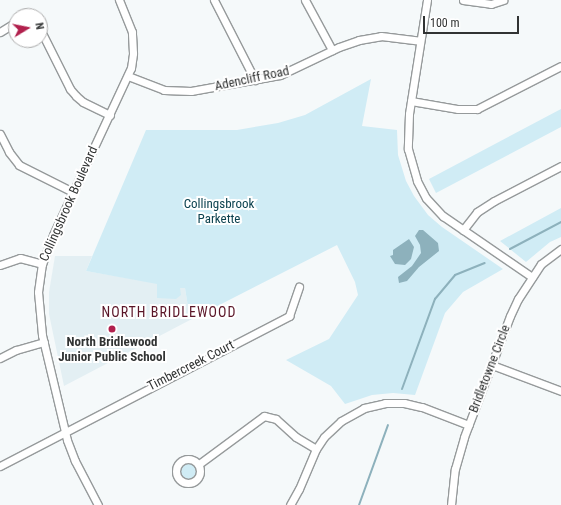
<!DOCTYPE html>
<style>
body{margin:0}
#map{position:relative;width:561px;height:505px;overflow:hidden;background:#f5f9fa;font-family:"Roboto Condensed",sans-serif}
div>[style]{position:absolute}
.built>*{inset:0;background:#e3eff3}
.green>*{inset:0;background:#d0ecf5}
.round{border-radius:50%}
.water>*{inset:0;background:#8db1bc}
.stream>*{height:2px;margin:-1px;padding:0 1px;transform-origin:1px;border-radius:1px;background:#8db1bc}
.roads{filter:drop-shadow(1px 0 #969a9b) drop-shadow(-1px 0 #969a9b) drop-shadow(0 1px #969a9b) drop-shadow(0 -1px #969a9b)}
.minor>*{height:7px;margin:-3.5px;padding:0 3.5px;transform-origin:3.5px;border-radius:3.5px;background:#fff}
.minor>.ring{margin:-3.5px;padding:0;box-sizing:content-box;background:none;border:7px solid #fff;border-radius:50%}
.dots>*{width:11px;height:11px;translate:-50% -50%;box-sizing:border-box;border:2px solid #fff;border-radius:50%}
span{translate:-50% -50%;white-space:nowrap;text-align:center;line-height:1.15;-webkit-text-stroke:4px #fff;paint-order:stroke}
.street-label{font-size:13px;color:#313333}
.park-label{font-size:13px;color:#0c424f}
.poi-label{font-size:13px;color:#313333;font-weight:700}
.neighbourhood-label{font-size:14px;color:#5a1527;letter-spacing:1px}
.north{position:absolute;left:8px;top:8px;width:40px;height:40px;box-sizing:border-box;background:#fff;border:1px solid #adadad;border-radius:50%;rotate:80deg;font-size:11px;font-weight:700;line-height:16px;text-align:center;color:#313333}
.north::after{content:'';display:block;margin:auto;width:14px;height:18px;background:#b1204d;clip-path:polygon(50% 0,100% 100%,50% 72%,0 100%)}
.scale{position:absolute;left:423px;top:16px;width:96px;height:18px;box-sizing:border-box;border:2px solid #313333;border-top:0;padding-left:5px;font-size:12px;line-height:14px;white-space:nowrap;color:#313333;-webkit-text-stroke:3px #fff;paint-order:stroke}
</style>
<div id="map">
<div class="built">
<i style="clip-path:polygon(55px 256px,92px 256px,86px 271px,185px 288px,190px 320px,64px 386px,49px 314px,49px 292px)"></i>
</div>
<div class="green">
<i style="clip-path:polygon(371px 79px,362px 126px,397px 130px,398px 155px,406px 181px,414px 196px,428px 215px,442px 227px,503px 269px,463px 292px,445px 313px,415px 395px,393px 393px,372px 395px,345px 404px,331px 386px,286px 360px,329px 339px,358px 295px,355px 282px,337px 245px,190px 320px,185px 288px,180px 288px,181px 295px,176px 299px,157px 298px,157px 284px,86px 271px,146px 130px,237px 130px,278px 123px,305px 115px)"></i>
<i style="clip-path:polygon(561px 109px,561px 127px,436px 193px,429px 179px)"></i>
<i style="clip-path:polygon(561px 208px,561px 237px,550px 242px,526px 262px,500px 241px)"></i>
<i class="round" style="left:180px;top:463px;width:16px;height:16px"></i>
</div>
<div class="water">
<i style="clip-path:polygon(419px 230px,423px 230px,438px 243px,439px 251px,419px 267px,407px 281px,399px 283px,398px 277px,412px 266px,421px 253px,420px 245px,415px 236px)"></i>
<i style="clip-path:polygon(409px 239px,414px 247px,411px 259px,405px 265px,395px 264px,390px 256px,393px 255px,393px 250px)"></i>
</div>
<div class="stream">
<i style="left:510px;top:249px;width:58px;rotate:-27.9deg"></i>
<i style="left:402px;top:389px;width:96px;rotate:-69.9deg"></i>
<i style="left:435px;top:299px;width:31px;rotate:-50deg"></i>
<i style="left:455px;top:275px;width:32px;rotate:-22deg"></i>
<i style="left:359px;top:505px;width:85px;rotate:-70.1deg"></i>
</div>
<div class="roads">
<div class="minor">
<i style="left:214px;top:0;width:90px;rotate:62.9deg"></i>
<i style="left:305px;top:0;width:57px;rotate:61.6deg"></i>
<i style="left:427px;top:0;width:115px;rotate:99deg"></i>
<i style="left:409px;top:114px;width:35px;rotate:92deg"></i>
<i style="left:408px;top:149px;width:33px;rotate:74deg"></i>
<i style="left:417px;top:181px;width:19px;rotate:62deg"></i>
<i style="left:426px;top:198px;width:25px;rotate:47deg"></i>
<i style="left:443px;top:216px;width:108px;rotate:34.4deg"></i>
<i style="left:463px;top:0;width:28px;rotate:8deg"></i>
<i style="left:491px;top:4px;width:13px;rotate:-18deg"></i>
<i style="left:40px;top:29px;width:67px;rotate:63.4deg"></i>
<i style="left:70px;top:89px;width:9px;rotate:49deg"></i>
<i style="left:76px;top:96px;width:9px;rotate:41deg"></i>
<i style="left:83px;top:102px;width:30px;rotate:26deg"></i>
<i style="left:0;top:32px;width:19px;rotate:-32deg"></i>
<i style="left:128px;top:76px;width:39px;rotate:21deg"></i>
<i style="left:164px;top:90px;width:27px;rotate:2deg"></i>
<i style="left:191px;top:91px;width:90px;rotate:-10.2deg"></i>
<i style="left:280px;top:75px;width:65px;rotate:-25.4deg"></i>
<i style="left:339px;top:47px;width:21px;rotate:-19deg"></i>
<i style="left:359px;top:40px;width:22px;rotate:-10deg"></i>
<i style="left:381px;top:36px;width:39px;rotate:7deg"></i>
<i style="left:411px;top:101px;width:48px;rotate:9.7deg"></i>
<i style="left:458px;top:109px;width:19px"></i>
<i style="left:477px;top:109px;width:94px;rotate:-27.1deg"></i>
<i style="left:0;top:134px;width:20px;rotate:63deg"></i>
<i style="left:9px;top:152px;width:16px;rotate:52deg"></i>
<i style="left:19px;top:165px;width:60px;rotate:26.6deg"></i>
<i style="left:463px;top:230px;width:23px;rotate:-52deg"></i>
<i style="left:477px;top:212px;width:20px;rotate:-33deg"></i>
<i style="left:494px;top:201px;width:76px;rotate:-27.6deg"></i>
<i style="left:0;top:265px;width:21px;rotate:-19deg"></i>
<i style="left:20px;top:258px;width:23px;rotate:15deg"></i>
<i style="left:0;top:358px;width:18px;rotate:-27deg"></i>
<i style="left:16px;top:350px;width:29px;rotate:-16deg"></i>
<i style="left:492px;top:365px;width:74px;rotate:20.6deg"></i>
<i class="ring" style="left:176px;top:459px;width:17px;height:17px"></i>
<i style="left:199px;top:464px;width:81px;rotate:-36.4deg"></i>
<i style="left:264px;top:416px;width:12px;rotate:14deg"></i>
<i style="left:276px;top:419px;width:27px;rotate:42deg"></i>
<i style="left:296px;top:437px;width:23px;rotate:31deg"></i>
<i style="left:0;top:466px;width:326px;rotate:-27.4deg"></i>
<i style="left:289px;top:316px;width:31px;rotate:-71deg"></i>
<i style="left:98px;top:505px;width:50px;rotate:-117.6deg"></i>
<i style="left:75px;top:461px;width:22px;rotate:-111deg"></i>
<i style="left:67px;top:440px;width:108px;rotate:-103.4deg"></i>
<i style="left:42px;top:335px;width:43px;rotate:-95.3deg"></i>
<i style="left:38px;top:292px;width:28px;rotate:-82deg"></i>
<i style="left:42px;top:264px;width:31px;rotate:-69deg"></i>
<i style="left:53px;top:235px;width:184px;rotate:-65deg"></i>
<i style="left:131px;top:68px;width:15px;rotate:-82deg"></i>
<i style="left:133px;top:53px;width:21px;rotate:-93deg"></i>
<i style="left:132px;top:32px;width:35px;rotate:-112deg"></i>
<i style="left:290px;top:505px;width:18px;rotate:-61deg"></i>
<i style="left:299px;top:489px;width:43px;rotate:-67deg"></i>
<i style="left:316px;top:449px;width:14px;rotate:-56deg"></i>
<i style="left:324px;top:437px;width:23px;rotate:-43deg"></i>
<i style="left:341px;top:421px;width:26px;rotate:-29deg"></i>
<i style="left:364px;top:408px;width:22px;rotate:-13deg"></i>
<i style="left:385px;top:403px;width:19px"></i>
<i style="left:404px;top:403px;width:18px;rotate:13deg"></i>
<i style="left:422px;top:407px;width:50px;rotate:21deg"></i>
<i style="left:451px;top:505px;width:36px;rotate:-84deg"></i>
<i style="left:455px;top:469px;width:33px;rotate:-74deg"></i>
<i style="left:464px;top:437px;width:129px;rotate:-69.2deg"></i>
<i style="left:510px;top:316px;width:19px;rotate:-65deg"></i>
<i style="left:518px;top:299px;width:42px;rotate:-56.7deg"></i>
<i style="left:541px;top:264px;width:25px;rotate:-37deg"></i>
</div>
</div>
<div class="dots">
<i style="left:112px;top:329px;background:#b1204d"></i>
</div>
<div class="street-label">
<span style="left:252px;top:79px;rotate:-12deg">Adencliff Road</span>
<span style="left:69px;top:204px;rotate:-66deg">Collingsbrook Boulevard</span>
<span style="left:191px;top:366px;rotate:-27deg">Timbercreek Court</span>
<span style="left:490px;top:369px;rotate:-69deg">Bridletowne Circle</span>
</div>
<div class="park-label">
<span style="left:219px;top:212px">Collingsbrook<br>Parkette</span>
</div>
<div class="poi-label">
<span style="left:112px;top:350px">North Bridlewood<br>Junior Public School</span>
</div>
<div class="neighbourhood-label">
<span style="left:169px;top:312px">NORTH BRIDLEWOOD</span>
</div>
<div class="north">N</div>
<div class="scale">100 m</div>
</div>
